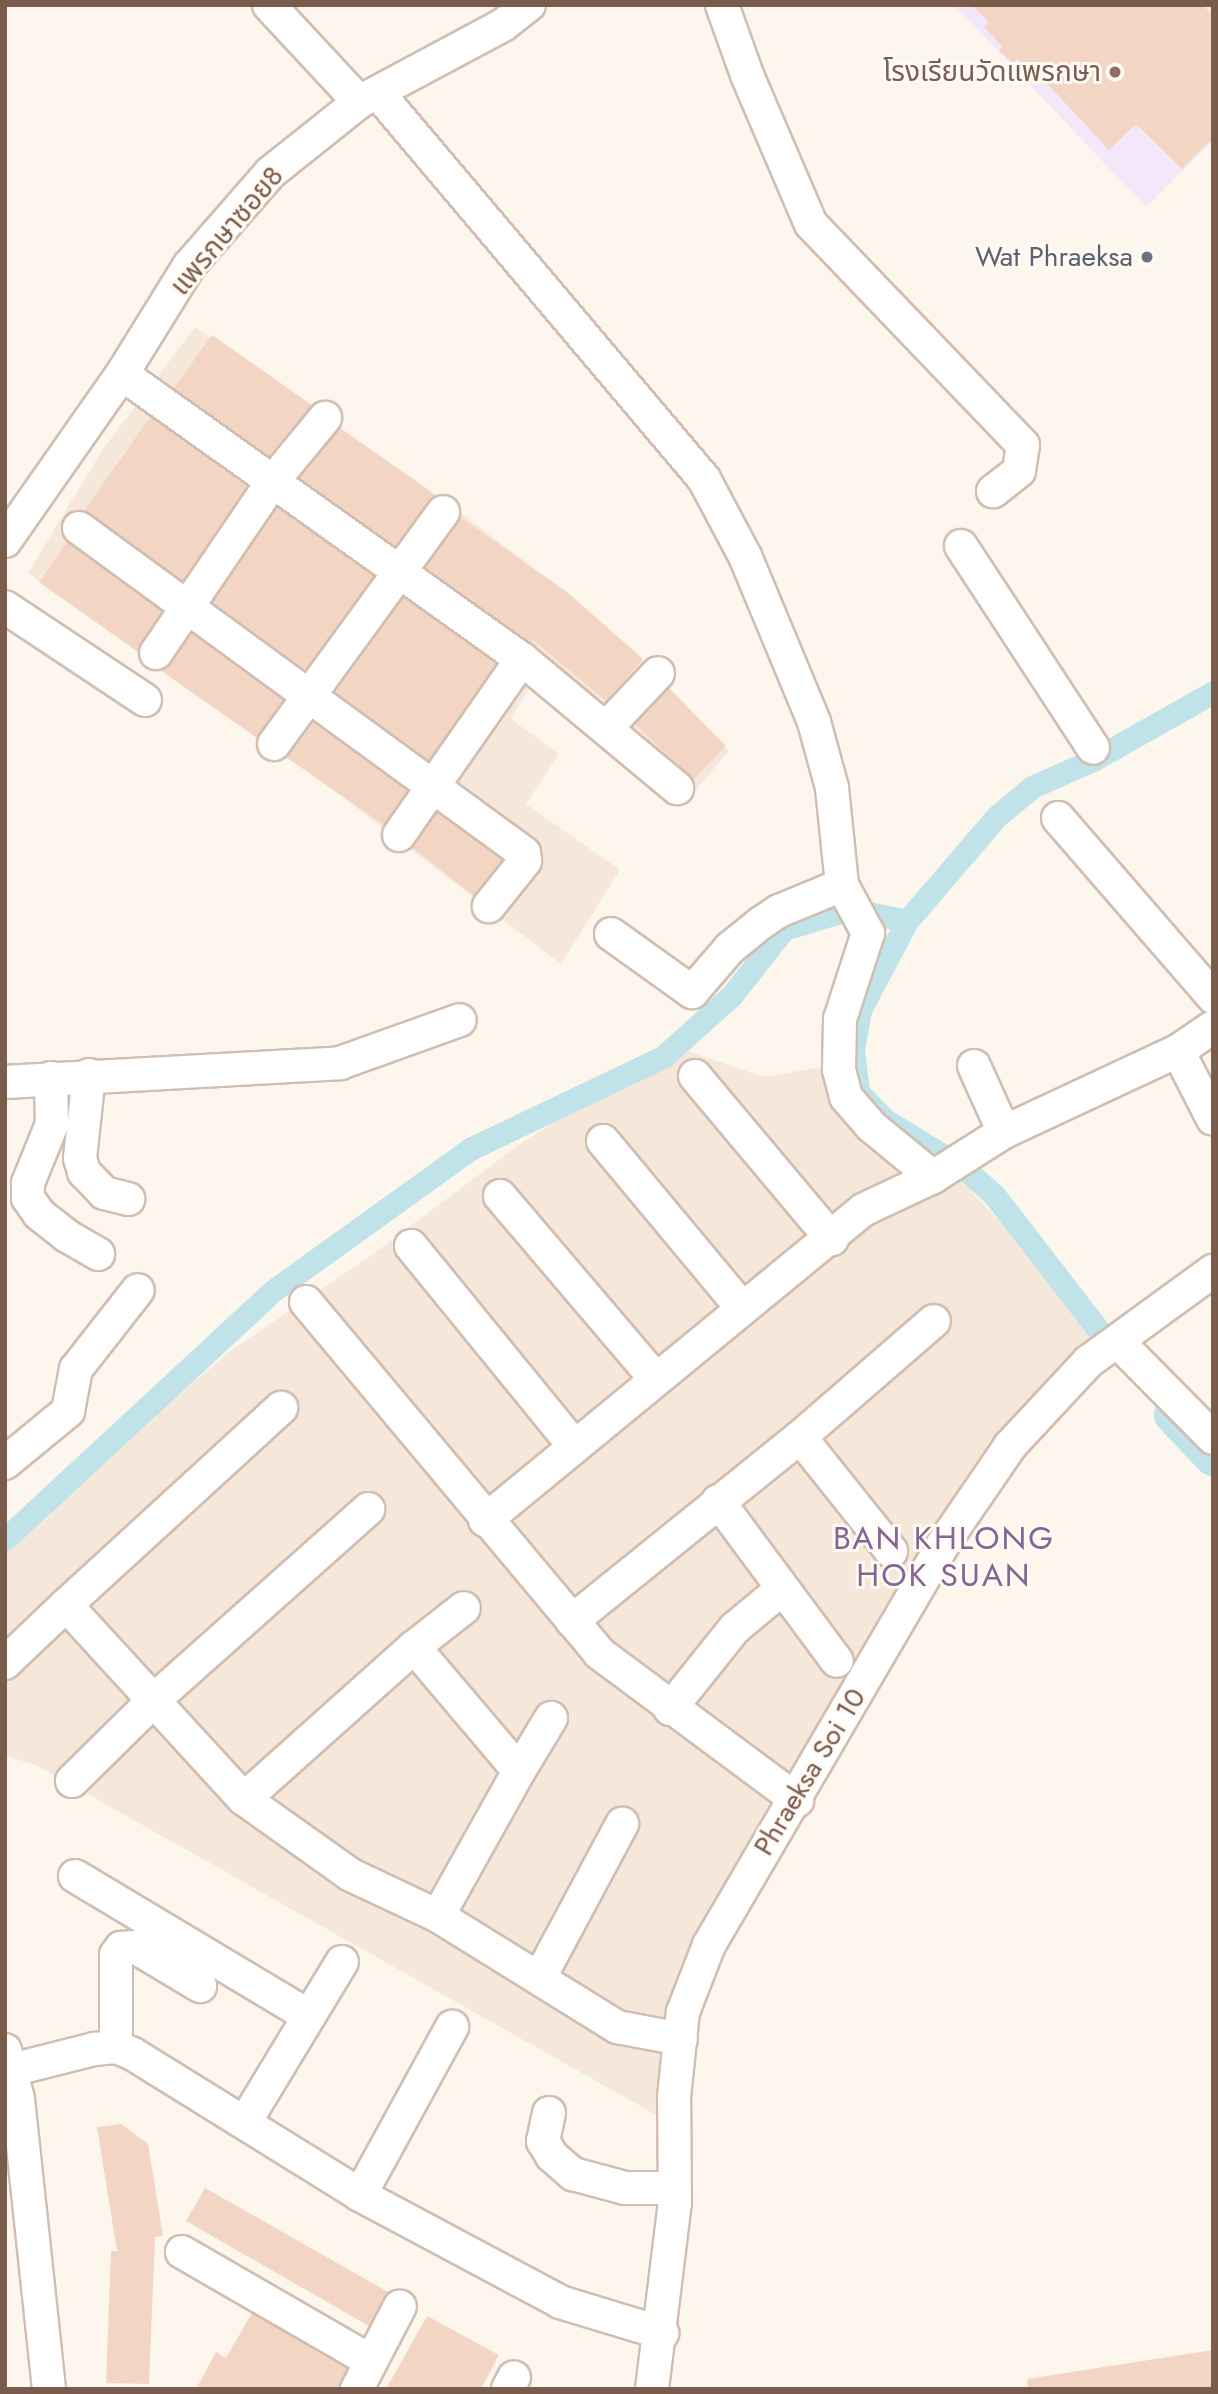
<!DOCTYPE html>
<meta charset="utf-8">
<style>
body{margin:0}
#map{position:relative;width:1218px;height:2394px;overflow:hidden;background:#fdf6ec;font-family:Jost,"Noto Sans Thai",sans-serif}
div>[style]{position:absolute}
.residential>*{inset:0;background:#f5e8da}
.education>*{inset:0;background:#f3e8fa}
.canal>*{height:23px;margin:-11.5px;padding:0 11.5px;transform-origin:11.5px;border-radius:11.5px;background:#bfe3e8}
.river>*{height:38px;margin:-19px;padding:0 19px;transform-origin:19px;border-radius:19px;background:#bfe3e8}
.building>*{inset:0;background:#f3d5c3}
.roads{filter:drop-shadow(2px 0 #d1beb0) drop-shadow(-2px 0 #d1beb0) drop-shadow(0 2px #d1beb0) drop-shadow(0 -2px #d1beb0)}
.minor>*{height:32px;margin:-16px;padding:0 16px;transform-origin:16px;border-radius:16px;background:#fff}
.dots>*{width:19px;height:19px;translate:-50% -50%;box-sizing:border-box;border:4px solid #fffaf3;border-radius:50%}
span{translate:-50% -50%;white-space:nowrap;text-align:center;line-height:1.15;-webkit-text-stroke:6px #fffaf3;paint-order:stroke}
.education-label{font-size:28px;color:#785e54}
.right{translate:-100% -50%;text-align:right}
.street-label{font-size:28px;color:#7a5c4d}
.worship-label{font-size:28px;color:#5b616d}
.quarter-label{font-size:32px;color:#846695;letter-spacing:2px}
.frame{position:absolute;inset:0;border:7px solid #7a5c4d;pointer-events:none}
</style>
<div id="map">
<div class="residential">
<i style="clip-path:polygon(195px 327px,444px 500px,565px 592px,624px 643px,729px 751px,689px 798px,541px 668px,511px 719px,559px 754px,526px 804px,620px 870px,561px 964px,333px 790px,28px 573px,103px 449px)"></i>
<i style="clip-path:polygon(676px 1047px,764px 1077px,827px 1066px,862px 1113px,966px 1186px,1031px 1254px,1105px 1346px,1052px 1395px,691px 1972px,667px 2121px,36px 1765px,5px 1756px,5px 1553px,103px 1459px,233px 1349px,369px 1257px,524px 1141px)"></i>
</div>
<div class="education">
<i style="clip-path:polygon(954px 5px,1213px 5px,1213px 140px,1146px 207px)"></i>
</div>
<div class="canal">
<i style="left:1100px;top:1332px;width:173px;rotate:-127.7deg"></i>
<i style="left:994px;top:1195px;width:39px;rotate:-138deg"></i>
<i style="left:965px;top:1169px;width:94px;rotate:-148.5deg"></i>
<i style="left:885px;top:1120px;width:39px;rotate:-134deg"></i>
<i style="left:858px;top:1092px;width:42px;rotate:-96.8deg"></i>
<i style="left:853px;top:1050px;width:41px;rotate:-80.1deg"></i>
<i style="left:860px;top:1010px;width:101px;rotate:-62.2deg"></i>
<i style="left:907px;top:921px;width:137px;rotate:-49.4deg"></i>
<i style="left:996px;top:817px;width:47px;rotate:-39.8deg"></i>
<i style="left:1032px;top:787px;width:67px;rotate:-23.9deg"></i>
<i style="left:1093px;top:760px;width:138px;rotate:-29.5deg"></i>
<i style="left:5px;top:1539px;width:367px;rotate:-42.8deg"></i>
<i style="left:274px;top:1290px;width:241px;rotate:-35.7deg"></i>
<i style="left:470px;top:1149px;width:214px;rotate:-25.5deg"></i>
<i style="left:663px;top:1057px;width:93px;rotate:-41.9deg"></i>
<i style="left:732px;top:995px;width:84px;rotate:-51.8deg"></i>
<i style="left:784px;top:929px;width:69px;rotate:-16.9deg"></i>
<i style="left:850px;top:909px;width:58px;rotate:11.9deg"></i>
</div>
<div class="river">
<i style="left:1173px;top:1415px;width:58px;rotate:46.4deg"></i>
</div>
<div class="building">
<i style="clip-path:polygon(971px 5px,1203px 5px,1213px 15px,1213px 138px,1182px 169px,1136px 124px,1109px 150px,1038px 74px,1035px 77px,1017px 59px,1013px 64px,999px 50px,1002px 46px,984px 27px,989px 22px)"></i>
<i style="clip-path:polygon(212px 335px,312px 405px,269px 456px,174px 388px)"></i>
<i style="clip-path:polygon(150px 417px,247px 486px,183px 581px,84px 511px)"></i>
<i style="clip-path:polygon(340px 428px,435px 495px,395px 546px,299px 478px)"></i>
<i style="clip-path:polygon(277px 507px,374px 576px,305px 670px,212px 603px)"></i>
<i style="clip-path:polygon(460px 517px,567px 592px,643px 659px,606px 701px,533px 640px,529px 642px,425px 568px)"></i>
<i style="clip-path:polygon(67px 542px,162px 611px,138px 652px,39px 582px)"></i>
<i style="clip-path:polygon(404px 597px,497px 663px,429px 761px,335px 692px)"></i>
<i style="clip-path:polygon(192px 633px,283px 700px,257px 738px,160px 670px,171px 663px)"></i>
<i style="clip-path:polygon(669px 688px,726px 746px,693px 780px,635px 724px)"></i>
<i style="clip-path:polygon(313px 722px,408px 791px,384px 825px,286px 757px)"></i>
<i style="clip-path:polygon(437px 812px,502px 860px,474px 896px,412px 847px)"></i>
<i style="clip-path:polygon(121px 2124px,148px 2144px,163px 2236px,155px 2237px,149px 2384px,106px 2383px,111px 2251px,117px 2251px,97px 2127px)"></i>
<i style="clip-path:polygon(205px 2188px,388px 2292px,369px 2326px,186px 2221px)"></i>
<i style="clip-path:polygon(252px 2313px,347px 2368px,339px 2389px,196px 2389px,216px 2352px,226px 2358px)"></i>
<i style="clip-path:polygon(427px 2316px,499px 2355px,481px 2389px,386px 2389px)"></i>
<i style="clip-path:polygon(1213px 2350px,1213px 2389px,1028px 2389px,1027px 2379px)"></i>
</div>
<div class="roads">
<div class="minor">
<i style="left:269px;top:5px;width:132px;rotate:47.1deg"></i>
<i style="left:722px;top:5px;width:74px;rotate:70.3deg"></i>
<i style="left:747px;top:75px;width:162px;rotate:66.8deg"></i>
<i style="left:811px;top:224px;width:306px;rotate:46.2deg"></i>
<i style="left:1023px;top:445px;width:26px;rotate:99deg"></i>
<i style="left:1019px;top:471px;width:33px;rotate:142deg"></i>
<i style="left:378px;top:93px;width:505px;rotate:49.82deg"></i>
<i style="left:704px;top:479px;width:87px;rotate:62deg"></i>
<i style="left:745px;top:556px;width:180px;rotate:67.4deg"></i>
<i style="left:814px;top:722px;width:68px;rotate:74.7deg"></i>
<i style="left:832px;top:788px;width:98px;rotate:84.1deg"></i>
<i style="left:842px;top:885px;width:55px;rotate:61.6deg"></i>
<i style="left:868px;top:933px;width:90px;rotate:108deg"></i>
<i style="left:840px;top:1019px;width:51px;rotate:91.1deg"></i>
<i style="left:839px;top:1070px;width:28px;rotate:75deg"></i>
<i style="left:846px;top:1097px;width:38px;rotate:49deg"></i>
<i style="left:871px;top:1126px;width:80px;rotate:39.4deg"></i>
<i style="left:933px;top:1177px;width:77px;rotate:154.8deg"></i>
<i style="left:863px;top:1210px;width:489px;rotate:140.6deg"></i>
<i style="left:122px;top:374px;width:491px;rotate:35.5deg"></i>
<i style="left:522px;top:659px;width:202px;rotate:39.8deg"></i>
<i style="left:79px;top:528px;width:551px;rotate:36.14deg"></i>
<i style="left:524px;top:853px;width:8px;rotate:83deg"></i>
<i style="left:525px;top:861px;width:58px;rotate:128.7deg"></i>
<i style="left:5px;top:541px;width:204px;rotate:-55deg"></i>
<i style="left:122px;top:374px;width:127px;rotate:-58.2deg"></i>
<i style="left:189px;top:266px;width:123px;rotate:-48.9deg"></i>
<i style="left:270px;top:173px;width:114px;rotate:-38.6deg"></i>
<i style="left:359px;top:102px;width:163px;rotate:-28.1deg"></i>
<i style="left:503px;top:25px;width:33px;rotate:-38deg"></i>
<i style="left:961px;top:546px;width:241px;rotate:56.8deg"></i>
<i style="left:5px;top:607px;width:168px;rotate:33.6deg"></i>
<i style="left:156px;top:653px;width:208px;rotate:-55.8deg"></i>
<i style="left:273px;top:481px;width:82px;rotate:-50.5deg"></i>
<i style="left:607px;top:727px;width:74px;rotate:-46.6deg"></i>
<i style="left:274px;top:744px;width:287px;rotate:-53.9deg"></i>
<i style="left:1058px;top:818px;width:237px;rotate:49.1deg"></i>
<i style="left:399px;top:835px;width:215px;rotate:-55.1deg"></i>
<i style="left:611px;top:934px;width:100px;rotate:35.6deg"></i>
<i style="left:692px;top:992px;width:58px;rotate:-49.2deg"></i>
<i style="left:730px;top:948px;width:40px;rotate:-39deg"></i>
<i style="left:761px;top:923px;width:22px;rotate:-34deg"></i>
<i style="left:779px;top:911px;width:68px;rotate:-22.4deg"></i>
<i style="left:1213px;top:1027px;width:42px;rotate:145.6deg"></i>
<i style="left:1178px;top:1051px;width:76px;rotate:62.8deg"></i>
<i style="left:974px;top:1066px;width:72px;rotate:65.6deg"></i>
<i style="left:89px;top:1075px;width:83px;rotate:96.2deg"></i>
<i style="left:80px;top:1158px;width:15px;rotate:74deg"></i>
<i style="left:84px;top:1172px;width:29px;rotate:46deg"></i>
<i style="left:104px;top:1193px;width:25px;rotate:14deg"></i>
<i style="left:695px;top:1076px;width:213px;rotate:50deg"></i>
<i style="left:51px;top:1078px;width:46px;rotate:88.8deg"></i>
<i style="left:52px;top:1124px;width:64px;rotate:112.1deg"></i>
<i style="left:28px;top:1183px;width:15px;rotate:90deg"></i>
<i style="left:28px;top:1198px;width:19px;rotate:55deg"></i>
<i style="left:39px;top:1214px;width:36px;rotate:38deg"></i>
<i style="left:67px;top:1236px;width:36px;rotate:30deg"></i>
<i style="left:5px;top:1082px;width:336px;rotate:-3.2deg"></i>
<i style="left:340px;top:1063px;width:127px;rotate:-19.7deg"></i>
<i style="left:603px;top:1141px;width:217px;rotate:50.2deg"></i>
<i style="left:933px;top:1177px;width:84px;rotate:-32.4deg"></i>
<i style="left:1004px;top:1132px;width:192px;rotate:-25deg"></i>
<i style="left:500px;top:1196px;width:240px;rotate:49.6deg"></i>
<i style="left:411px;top:1246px;width:259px;rotate:50.8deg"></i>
<i style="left:306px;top:1302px;width:457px;rotate:50.1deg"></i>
<i style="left:599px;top:1653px;width:247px;rotate:36.6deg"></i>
<i style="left:1118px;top:1342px;width:135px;rotate:45.3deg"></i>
<i style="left:800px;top:1437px;width:146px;rotate:51.4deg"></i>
<i style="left:5px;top:1463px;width:82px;rotate:-39.5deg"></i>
<i style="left:68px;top:1411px;width:43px;rotate:-79.2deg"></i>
<i style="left:76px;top:1369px;width:100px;rotate:-51.9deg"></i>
<i style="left:718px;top:1501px;width:199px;rotate:53.4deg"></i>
<i style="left:66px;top:1605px;width:292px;rotate:-42.5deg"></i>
<i style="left:572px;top:1621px;width:293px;rotate:-38.9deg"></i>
<i style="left:800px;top:1437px;width:177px;rotate:-40.9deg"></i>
<i style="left:414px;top:1647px;width:63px;rotate:-38deg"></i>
<i style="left:5px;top:1663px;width:84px;rotate:-43.6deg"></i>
<i style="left:66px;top:1605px;width:263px;rotate:47.5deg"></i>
<i style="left:244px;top:1799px;width:131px;rotate:35.4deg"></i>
<i style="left:351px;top:1875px;width:96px;rotate:25.2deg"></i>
<i style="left:438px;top:1916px;width:211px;rotate:31.8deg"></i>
<i style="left:617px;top:2027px;width:65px;rotate:10.6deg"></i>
<i style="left:670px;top:1709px;width:104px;rotate:-51.3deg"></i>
<i style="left:735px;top:1628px;width:61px;rotate:-39.7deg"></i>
<i style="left:519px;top:1771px;width:62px;rotate:-58.9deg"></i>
<i style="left:72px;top:1781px;width:115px;rotate:-44.6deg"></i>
<i style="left:154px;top:1700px;width:287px;rotate:-41.7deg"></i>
<i style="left:244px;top:1799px;width:228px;rotate:-41.8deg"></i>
<i style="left:414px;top:1647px;width:162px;rotate:49.7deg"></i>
<i style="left:519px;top:1771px;width:166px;rotate:119.2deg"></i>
<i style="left:75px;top:1876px;width:270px;rotate:30.9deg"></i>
<i style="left:540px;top:1977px;width:174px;rotate:-61.8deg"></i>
<i style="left:116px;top:2047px;width:92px;rotate:-90deg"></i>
<i style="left:116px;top:1955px;width:9px;rotate:-54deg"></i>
<i style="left:121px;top:1948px;width:14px;rotate:-4deg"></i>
<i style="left:135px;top:1947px;width:76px;rotate:31deg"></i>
<i style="left:5px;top:2050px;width:51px;rotate:75.1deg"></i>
<i style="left:18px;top:2099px;width:292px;rotate:83.9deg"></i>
<i style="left:11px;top:2070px;width:86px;rotate:-14.2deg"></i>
<i style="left:94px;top:2049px;width:22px;rotate:-5deg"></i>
<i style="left:116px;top:2047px;width:18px;rotate:22deg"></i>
<i style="left:133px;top:2054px;width:267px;rotate:31.8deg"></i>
<i style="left:360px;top:2195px;width:227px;rotate:28.1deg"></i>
<i style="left:560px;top:2302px;width:107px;rotate:16.9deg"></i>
<i style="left:549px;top:2113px;width:29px;rotate:102deg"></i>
<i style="left:543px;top:2141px;width:17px;rotate:59deg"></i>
<i style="left:552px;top:2156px;width:28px;rotate:41deg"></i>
<i style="left:573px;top:2174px;width:54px;rotate:15.1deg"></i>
<i style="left:625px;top:2188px;width:49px"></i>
<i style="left:245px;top:2122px;width:187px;rotate:-58.8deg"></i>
<i style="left:360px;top:2195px;width:192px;rotate:-61.3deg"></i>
<i style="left:182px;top:2252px;width:218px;rotate:30deg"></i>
<i style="left:357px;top:2389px;width:93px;rotate:-62.6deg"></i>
<i style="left:508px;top:2389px;width:13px;rotate:-63deg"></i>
<i style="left:652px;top:2389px;width:187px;rotate:-83deg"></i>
<i style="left:675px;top:2203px;width:106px;rotate:-90.5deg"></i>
<i style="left:674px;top:2097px;width:85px;rotate:-84deg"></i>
<i style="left:683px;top:2012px;width:72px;rotate:-68.8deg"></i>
<i style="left:709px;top:1945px;width:464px;rotate:-59.7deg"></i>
<i style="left:943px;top:1544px;width:119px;rotate:-55.6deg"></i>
<i style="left:1010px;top:1446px;width:115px;rotate:-47.1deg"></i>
<i style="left:1088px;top:1362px;width:155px;rotate:-36.1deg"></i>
</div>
</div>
<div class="dots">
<i style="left:1115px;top:72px;background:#8d6e63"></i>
<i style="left:1147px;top:257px;background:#6b7280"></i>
</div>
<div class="education-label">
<span class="right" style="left:1101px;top:72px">โรงเรียนวัดแพรกษา</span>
</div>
<div class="street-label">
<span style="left:227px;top:231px;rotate:-50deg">แพรกษาซอย8</span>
<span style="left:810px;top:1772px;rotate:-59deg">Phraeksa Soi 10</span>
</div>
<div class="worship-label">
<span class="right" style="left:1133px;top:257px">Wat Phraeksa</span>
</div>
<div class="quarter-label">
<span style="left:944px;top:1557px">BAN KHLONG<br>HOK SUAN</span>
</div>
<div class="frame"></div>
</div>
